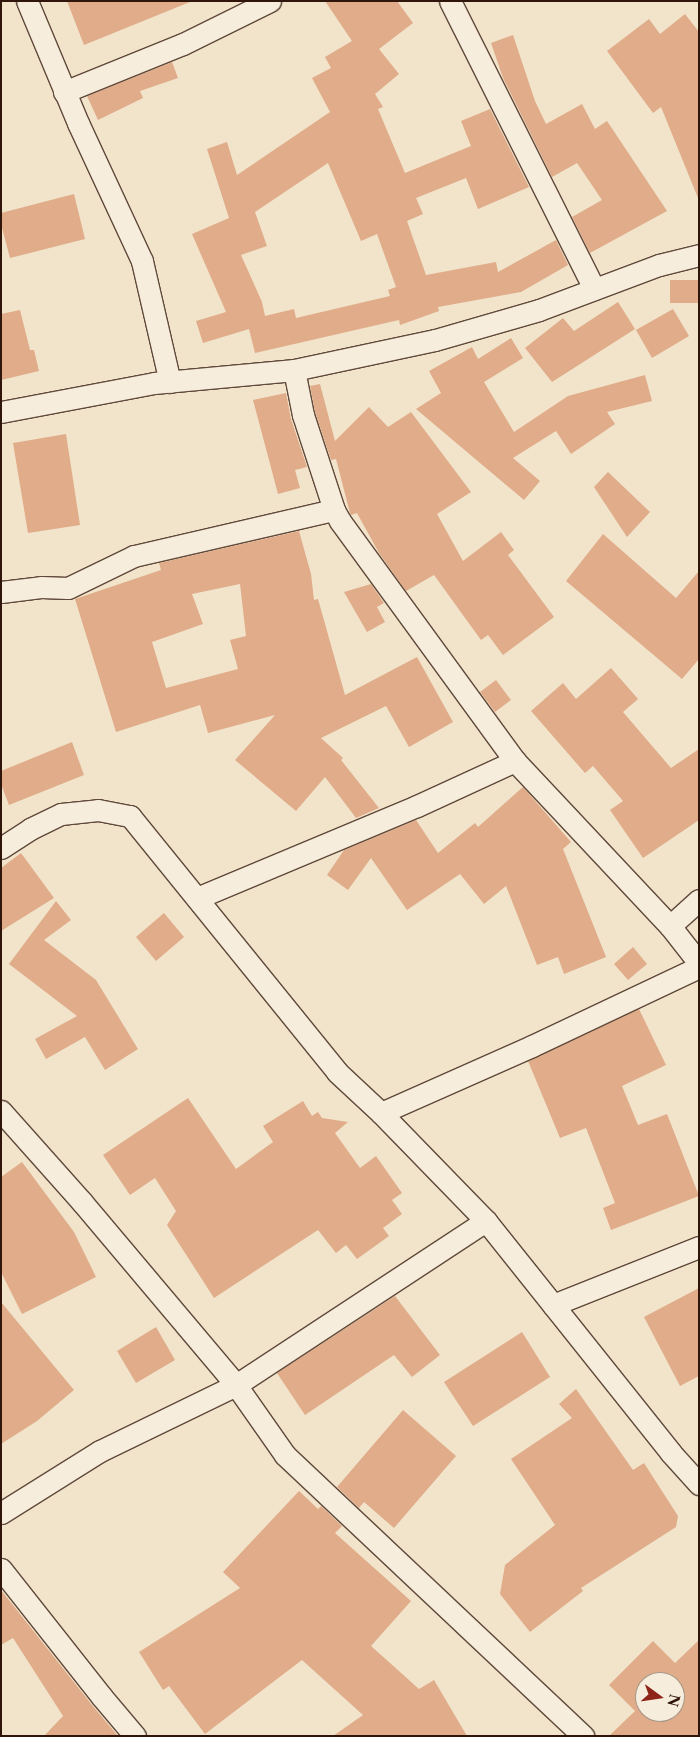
<!DOCTYPE html>
<style>
body{margin:0}
#map{position:relative;width:700px;height:1737px;overflow:hidden;background:#f1e4cb;font-family:"Libre Caslon Text",serif}
div>[style]{position:absolute}
.building>*{inset:0;background:#e0ac89}
.roads{filter:drop-shadow(1px 0 #60493a) drop-shadow(-1px 0 #60493a) drop-shadow(0 1px #60493a) drop-shadow(0 -1px #60493a)}
.minor>*{height:21px;margin:-10.5px;padding:0 10.5px;transform-origin:10.5px;border-radius:10.5px;background:#f6eddd}
span{translate:-50% -50%;white-space:nowrap;text-align:center;line-height:1.15;-webkit-text-stroke:4px #f6eddd;paint-order:stroke}
.frame{position:absolute;inset:0;border:2px solid #2f150a;pointer-events:none}
.north{position:absolute;left:635px;top:1672px;width:50px;height:50px;box-sizing:border-box;background:#f6eddd;border:1px solid #a69789;border-radius:50%;rotate:104deg;font-size:14px;font-weight:700;line-height:20px;text-align:center;color:#2f150a}
.north::after{content:'';display:block;margin:auto;width:18px;height:22px;background:#8f2418;clip-path:polygon(50% 0,100% 100%,50% 72%,0 100%)}
</style>
<div id="map">
<div class="building">
<i style="clip-path:polygon(67px 1px,189px 1px,190px 2px,84px 45px)"></i>
<i style="clip-path:polygon(evenodd,325px 1px,397px 1px,413px 23px,379px 49px,399px 74px,375px 94px,383px 107px,378px 109px,405px 173px,471px 146px,461px 121px,490px 109px,529px 187px,478px 209px,466px 178px,416px 198px,423px 214px,407px 221px,426px 275px,496px 262px,498px 272px,556px 240px,568px 265px,521px 292px,438px 307px,439px 311px,400px 325px,399px 320px,255px 353px,249px 329px,203px 343px,196px 321px,226px 312px,192px 234px,229px 218px,207px 149px,227px 142px,237px 175px,330px 112px,312px 78px,331px 68px,325px 57px,352px 41px,325px 1px,328px 163px,361px 241px,377px 234px,396px 287px,388px 290px,390px 296px,296px 318px,294px 309px,265px 316px,262px 302px,241px 255px,267px 246px,255px 212px,328px 163px)"></i>
<i style="clip-path:polygon(685px 14px,699px 32px,698px 198px,661px 107px,653px 113px,607px 51px,649px 19px,660px 34px)"></i>
<i style="clip-path:polygon(513px 35px,535px 101px,546px 124px,582px 104px,595px 129px,607px 121px,667px 211px,590px 253px,572px 217px,602px 200px,577px 163px,552px 177px,503px 78px,491px 43px)"></i>
<i style="clip-path:polygon(172px 62px,178px 78px,140px 91px,143px 98px,98px 120px,87px 96px)"></i>
<i style="clip-path:polygon(74px 194px,85px 239px,10px 258px,1px 224px,1px 213px)"></i>
<i style="clip-path:polygon(670px 280px,699px 280px,699px 303px,670px 303px)"></i>
<i style="clip-path:polygon(618px 302px,635px 329px,552px 382px,525px 348px,563px 318px,574px 331px)"></i>
<i style="clip-path:polygon(673px 309px,689px 336px,652px 358px,636px 330px)"></i>
<i style="clip-path:polygon(20px 310px,30px 350px,34px 350px,39px 371px,1px 380px,1px 314px)"></i>
<i style="clip-path:polygon(511px 338px,523px 358px,484px 382px,514px 432px,568px 396px,645px 375px,652px 401px,607px 412px,615px 424px,571px 454px,556px 431px,513px 458px,540px 481px,524px 500px,416px 409px,441px 393px,429px 371px,472px 347px,478px 359px)"></i>
<i style="clip-path:polygon(320px 384px,335px 441px,369px 407px,388px 427px,411px 412px,471px 492px,437px 514px,463px 561px,501px 532px,514px 550px,508px 555px,554px 617px,503px 655px,488px 635px,481px 640px,434px 575px,406px 591px,379px 553px,357px 513px,351px 515px,350px 513px,336px 459px,331px 460px,315px 412px,310px 386px)"></i>
<i style="clip-path:polygon(286px 393px,291px 419px,307px 467px,295px 470px,300px 488px,278px 494px,253px 400px)"></i>
<i style="clip-path:polygon(66px 434px,80px 525px,28px 533px,13px 443px)"></i>
<i style="clip-path:polygon(608px 472px,650px 512px,627px 537px,594px 487px)"></i>
<i style="clip-path:polygon(evenodd,299px 531px,311px 574px,314px 600px,318px 599px,345px 695px,417px 657px,453px 722px,409px 747px,386px 706px,321px 738px,343px 758px,341px 760px,379px 808px,356px 818px,325px 777px,296px 811px,235px 760px,275px 715px,208px 733px,200px 705px,116px 732px,75px 599px,161px 570px,159px 563px,299px 531px,240px 584px,246px 636px,230px 640px,238px 669px,166px 688px,152px 642px,203px 624px,192px 594px,240px 584px)"></i>
<i style="clip-path:polygon(603px 534px,676px 598px,699px 571px,699px 659px,682px 679px,566px 581px)"></i>
<i style="clip-path:polygon(371px 584px,384px 603px,377px 607px,385px 622px,367px 632px,344px 592px)"></i>
<i style="clip-path:polygon(611px 668px,638px 699px,623px 712px,671px 768px,699px 749px,699px 820px,643px 858px,610px 810px,623px 801px,593px 766px,585px 773px,531px 711px,563px 683px,576px 699px)"></i>
<i style="clip-path:polygon(496px 680px,511px 700px,495px 712px,480px 692px)"></i>
<i style="clip-path:polygon(72px 742px,84px 775px,9px 805px,1px 784px,1px 771px)"></i>
<i style="clip-path:polygon(523px 787px,571px 842px,563px 849px,606px 957px,564px 974px,558px 957px,537px 965px,506px 886px,484px 904px,460px 874px,407px 910px,371px 858px,348px 890px,327px 875px,344px 850px,416px 820px,438px 853px,475px 823px,478px 827px)"></i>
<i style="clip-path:polygon(21px 853px,54px 898px,1px 931px,1px 868px)"></i>
<i style="clip-path:polygon(56px 901px,71px 920px,44px 940px,96px 980px,138px 1049px,105px 1070px,85px 1037px,46px 1059px,35px 1039px,77px 1016px,9px 964px)"></i>
<i style="clip-path:polygon(164px 913px,184px 937px,156px 961px,136px 937px)"></i>
<i style="clip-path:polygon(633px 947px,647px 964px,628px 980px,614px 964px)"></i>
<i style="clip-path:polygon(639px 1009px,666px 1065px,622px 1086px,638px 1125px,667px 1114px,699px 1196px,611px 1230px,603px 1208px,615px 1203px,586px 1128px,560px 1138px,528px 1061px)"></i>
<i style="clip-path:polygon(188px 1098px,236px 1169px,273px 1142px,263px 1126px,303px 1101px,312px 1116px,318px 1112px,322px 1118px,348px 1122px,335px 1133px,360px 1168px,376px 1156px,402px 1193px,392px 1200px,402px 1214px,383px 1228px,389px 1236px,357px 1259px,346px 1245px,336px 1253px,318px 1230px,214px 1298px,167px 1225px,176px 1211px,155px 1178px,130px 1195px,103px 1155px)"></i>
<i style="clip-path:polygon(22px 1162px,74px 1232px,96px 1277px,22px 1314px,1px 1272px,1px 1177px)"></i>
<i style="clip-path:polygon(699px 1288px,699px 1376px,680px 1386px,644px 1317px)"></i>
<i style="clip-path:polygon(395px 1296px,440px 1355px,412px 1377px,394px 1355px,305px 1415px,277px 1373px)"></i>
<i style="clip-path:polygon(1px 1302px,74px 1390px,37px 1421px,1px 1444px)"></i>
<i style="clip-path:polygon(156px 1327px,175px 1360px,136px 1383px,117px 1351px)"></i>
<i style="clip-path:polygon(522px 1332px,550px 1377px,473px 1426px,444px 1382px)"></i>
<i style="clip-path:polygon(576px 1389px,633px 1470px,644px 1463px,678px 1516px,676px 1527px,581px 1588px,583px 1591px,530px 1632px,500px 1594px,505px 1565px,555px 1525px,511px 1459px,572px 1418px,559px 1404px)"></i>
<i style="clip-path:polygon(403px 1410px,456px 1456px,394px 1528px,364px 1502px,359px 1508px,337px 1487px)"></i>
<i style="clip-path:polygon(299px 1491px,318px 1509px,321px 1506px,342px 1526px,335px 1533px,411px 1601px,371px 1646px,419px 1689px,434px 1680px,467px 1736px,333px 1736px,363px 1715px,302px 1660px,205px 1734px,169px 1686px,163px 1690px,139px 1652px,240px 1588px,223px 1572px)"></i>
<i style="clip-path:polygon(1px 1590px,92px 1705px,118px 1736px,44px 1736px,63px 1716px,13px 1638px,1px 1645px)"></i>
<i style="clip-path:polygon(evenodd,699px 1640px,699px 1736px,609px 1736px,635px 1711px,609px 1685px,653px 1641px,675px 1663px,699px 1640px,645px 1682px,675px 1682px,675px 1712px,645px 1712px,645px 1682px)"></i>
</div>
<div class="roads">
<div class="minor">
<i style="left:27px;top:1px;width:132px;rotate:67.3deg"></i>
<i style="left:78px;top:123px;width:152px;rotate:65.1deg"></i>
<i style="left:142px;top:261px;width:124px;rotate:77deg"></i>
<i style="left:450px;top:1px;width:322px;rotate:63.4deg"></i>
<i style="left:64px;top:92px;width:128px;rotate:-22deg"></i>
<i style="left:183px;top:44px;width:97px;rotate:-26.3deg"></i>
<i style="left:294px;top:370px;width:46px;rotate:78.7deg"></i>
<i style="left:303px;top:415px;width:100px;rotate:71.9deg"></i>
<i style="left:334px;top:510px;width:13px;rotate:61deg"></i>
<i style="left:340px;top:521px;width:297px;rotate:53.9deg"></i>
<i style="left:515px;top:761px;width:226px;rotate:46.8deg"></i>
<i style="left:670px;top:926px;width:47px;rotate:51.9deg"></i>
<i style="left:1px;top:412px;width:156px;rotate:-10.7deg"></i>
<i style="left:154px;top:383px;width:141px;rotate:-5.3deg"></i>
<i style="left:294px;top:370px;width:144px;rotate:-12deg"></i>
<i style="left:435px;top:340px;width:108px;rotate:-16.1deg"></i>
<i style="left:539px;top:310px;width:128px;rotate:-20.6deg"></i>
<i style="left:659px;top:265px;width:41px;rotate:-14deg"></i>
<i style="left:1px;top:592px;width:40px;rotate:-7.1deg"></i>
<i style="left:41px;top:587px;width:27px;rotate:2deg"></i>
<i style="left:68px;top:588px;width:73px;rotate:-25.9deg"></i>
<i style="left:134px;top:556px;width:205px;rotate:-13deg"></i>
<i style="left:1px;top:848px;width:35px;rotate:-33deg"></i>
<i style="left:30px;top:829px;width:34px;rotate:-26deg"></i>
<i style="left:61px;top:814px;width:37px;rotate:-6deg"></i>
<i style="left:98px;top:810px;width:33px;rotate:11deg"></i>
<i style="left:130px;top:816px;width:329px;rotate:51deg"></i>
<i style="left:337px;top:1072px;width:60px;rotate:43deg"></i>
<i style="left:381px;top:1113px;width:151px;rotate:45.8deg"></i>
<i style="left:486px;top:1221px;width:297px;rotate:51.4deg"></i>
<i style="left:671px;top:1453px;width:42px;rotate:47.9deg"></i>
<i style="left:197px;top:898px;width:238px;rotate:-22.7deg"></i>
<i style="left:417px;top:806px;width:108px;rotate:-24.7deg"></i>
<i style="left:670px;top:926px;width:39px;rotate:-42deg"></i>
<i style="left:1px;top:1111px;width:122px;rotate:48.3deg"></i>
<i style="left:82px;top:1202px;width:239px;rotate:49.9deg"></i>
<i style="left:236px;top:1385px;width:85px;rotate:55deg"></i>
<i style="left:285px;top:1455px;width:410px;rotate:43.3deg"></i>
<i style="left:381px;top:1113px;width:165px;rotate:-23.9deg"></i>
<i style="left:532px;top:1046px;width:185px;rotate:-25.3deg"></i>
<i style="left:553px;top:1305px;width:157px;rotate:-21.7deg"></i>
<i style="left:1px;top:1513px;width:117px;rotate:-32.1deg"></i>
<i style="left:100px;top:1451px;width:151px;rotate:-25.9deg"></i>
<i style="left:236px;top:1385px;width:299px;rotate:-33.3deg"></i>
<i style="left:1px;top:1569px;width:163px;rotate:51.7deg"></i>
<i style="left:102px;top:1697px;width:51px;rotate:49.8deg"></i>
</div>
</div>
<div class="frame"></div>
<div class="north">N</div>
</div>
